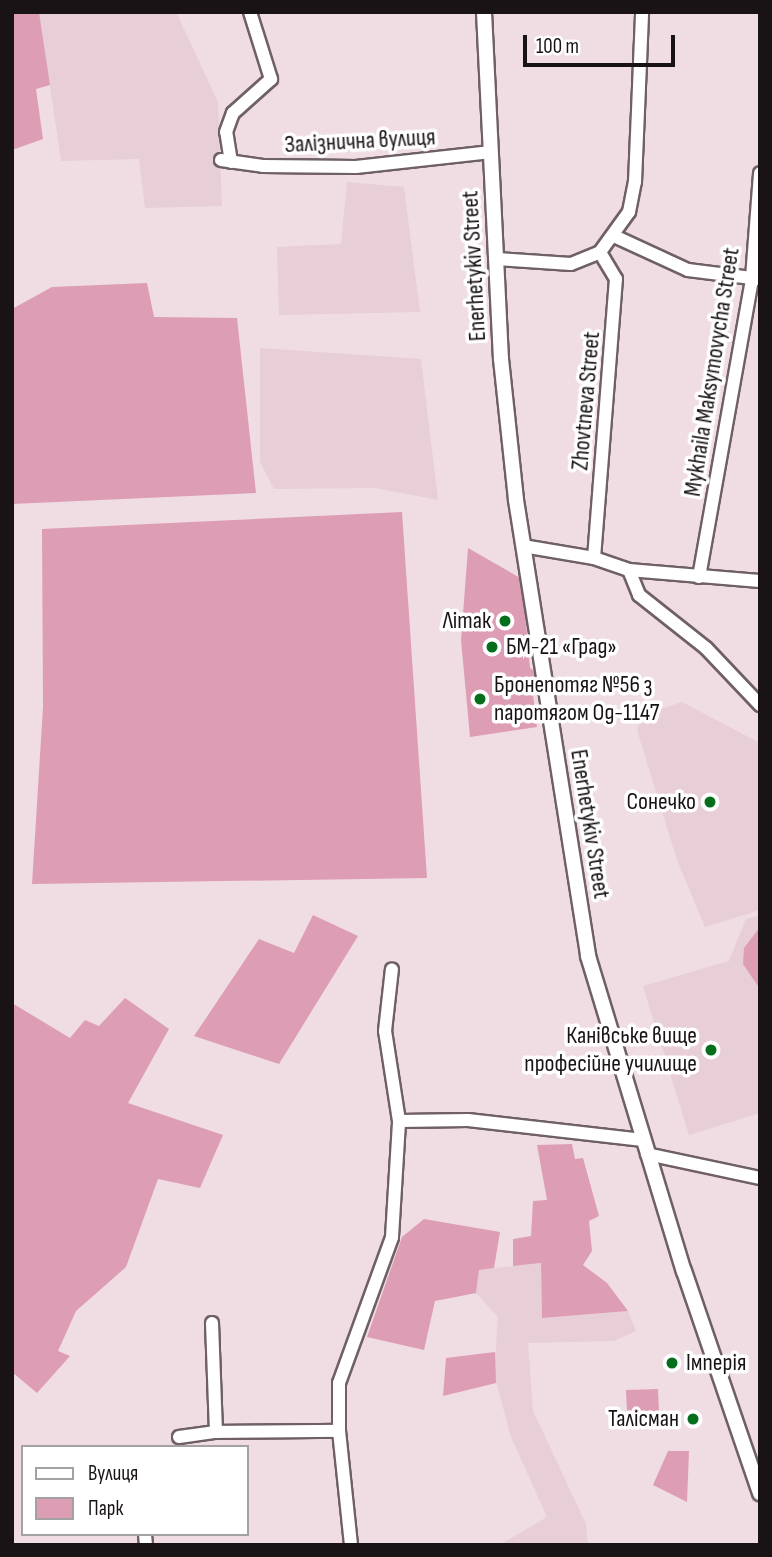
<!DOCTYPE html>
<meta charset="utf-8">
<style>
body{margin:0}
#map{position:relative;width:772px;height:1557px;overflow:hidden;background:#efdde3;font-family:"Sofia Sans Condensed",sans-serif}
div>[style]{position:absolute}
.built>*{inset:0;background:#e8ced7}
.green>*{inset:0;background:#dd9db5}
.roads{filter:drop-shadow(2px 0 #6f6065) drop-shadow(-2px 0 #6f6065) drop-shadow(0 2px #6f6065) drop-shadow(0 -2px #6f6065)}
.minor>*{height:12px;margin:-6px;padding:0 6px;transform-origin:6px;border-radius:6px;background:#fff}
.major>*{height:14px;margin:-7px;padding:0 7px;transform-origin:7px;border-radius:7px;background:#fff}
.dots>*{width:19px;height:19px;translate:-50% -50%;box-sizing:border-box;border:4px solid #fff;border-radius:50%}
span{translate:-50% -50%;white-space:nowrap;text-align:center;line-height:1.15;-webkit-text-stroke:7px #fff;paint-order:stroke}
.street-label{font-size:24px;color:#191315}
.poi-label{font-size:24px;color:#191315}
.right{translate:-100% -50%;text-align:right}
.left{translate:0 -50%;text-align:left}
.frame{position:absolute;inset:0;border:14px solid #191315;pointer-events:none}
.legend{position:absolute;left:21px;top:1445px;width:228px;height:91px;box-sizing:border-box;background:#fff;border:2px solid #a3a1a1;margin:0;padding:9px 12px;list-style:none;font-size:21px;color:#191315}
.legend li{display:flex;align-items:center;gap:14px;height:35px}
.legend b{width:35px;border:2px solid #a3a1a1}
.scale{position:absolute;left:523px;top:35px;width:152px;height:32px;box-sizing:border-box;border:4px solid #191315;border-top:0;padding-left:9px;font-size:21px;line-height:24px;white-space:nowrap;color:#191315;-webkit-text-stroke:5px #fff;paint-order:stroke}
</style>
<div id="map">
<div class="built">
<i style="clip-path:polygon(39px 12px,176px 12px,218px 102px,222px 206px,145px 208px,139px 159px,61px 161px)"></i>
<i style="clip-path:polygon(347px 182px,404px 187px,420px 312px,279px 315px,277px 247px,341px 244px)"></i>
<i style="clip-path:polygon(260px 348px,421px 359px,438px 500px,375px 488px,274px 489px,260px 462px)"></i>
<i style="clip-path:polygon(682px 702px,760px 743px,760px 910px,705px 927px,677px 860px,637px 730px,643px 715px)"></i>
<i style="clip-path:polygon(760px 915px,760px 1113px,689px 1135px,643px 986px,729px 961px,746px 919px)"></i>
<i style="clip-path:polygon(541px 1263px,542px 1318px,628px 1311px,636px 1331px,614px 1341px,528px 1343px,533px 1411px,586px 1524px,588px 1545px,499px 1545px,547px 1517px,511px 1437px,494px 1374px,498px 1317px,476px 1293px,479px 1270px)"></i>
</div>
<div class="green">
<i style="clip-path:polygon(12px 12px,39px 12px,50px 85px,36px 89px,43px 139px,12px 150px)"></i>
<i style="clip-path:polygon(147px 283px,154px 317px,237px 318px,256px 493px,12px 504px,12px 309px,52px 287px)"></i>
<i style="clip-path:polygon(402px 512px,427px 878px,32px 884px,43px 707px,42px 529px)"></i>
<i style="clip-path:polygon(468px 548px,522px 579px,530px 668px,538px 674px,539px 692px,533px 694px,537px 727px,470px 737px,461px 640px)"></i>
<i style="clip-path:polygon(313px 915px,358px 936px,279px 1064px,194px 1036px,259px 939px,294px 953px)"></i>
<i style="clip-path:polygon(760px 927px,760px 989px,743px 964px,744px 948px)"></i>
<i style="clip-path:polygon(125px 998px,169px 1029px,128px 1103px,223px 1135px,200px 1188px,158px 1179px,126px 1267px,76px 1311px,58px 1351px,70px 1356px,37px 1393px,12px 1372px,12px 1003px,70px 1038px,85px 1020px,99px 1026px)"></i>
<i style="clip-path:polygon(572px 1144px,575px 1159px,583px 1158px,599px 1216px,589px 1221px,592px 1251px,583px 1265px,607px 1283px,628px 1311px,542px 1318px,541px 1263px,513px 1266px,513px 1239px,531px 1236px,533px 1201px,547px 1200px,537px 1145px)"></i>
<i style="clip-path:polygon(424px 1219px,500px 1232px,494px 1268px,479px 1270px,476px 1293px,435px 1301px,424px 1350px,367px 1337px,402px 1237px)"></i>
<i style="clip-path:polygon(495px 1352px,496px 1383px,443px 1396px,446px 1358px)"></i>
<i style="clip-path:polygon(658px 1389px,659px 1411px,627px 1413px,626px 1390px)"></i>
<i style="clip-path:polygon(668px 1451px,689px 1451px,687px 1502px,653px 1485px)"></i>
</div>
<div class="roads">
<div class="minor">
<i style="left:221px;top:160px;width:42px;rotate:8.1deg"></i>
<i style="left:263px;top:166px;width:93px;rotate:0.6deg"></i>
<i style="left:356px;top:167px;width:136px;rotate:-6.3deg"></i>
<i style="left:231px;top:162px;width:30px;rotate:-99deg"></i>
<i style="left:226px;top:132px;width:20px;rotate:-70deg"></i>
<i style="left:233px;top:113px;width:51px;rotate:-41.8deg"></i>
<i style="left:271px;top:79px;width:70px;rotate:-107.4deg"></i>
<i style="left:614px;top:236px;width:81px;rotate:24.7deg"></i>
<i style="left:688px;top:270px;width:72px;rotate:7.2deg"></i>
<i style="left:497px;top:259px;width:74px;rotate:3.9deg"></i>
<i style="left:571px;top:264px;width:31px;rotate:-22deg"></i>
<i style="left:600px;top:252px;width:49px;rotate:-54.1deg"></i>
<i style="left:629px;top:212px;width:31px;rotate:-79deg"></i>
<i style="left:635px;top:182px;width:170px;rotate:-87.6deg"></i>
<i style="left:523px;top:546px;width:72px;rotate:9.6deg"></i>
<i style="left:594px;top:558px;width:37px;rotate:19deg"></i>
<i style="left:629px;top:570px;width:131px;rotate:4.8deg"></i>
<i style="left:594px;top:558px;width:280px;rotate:-85.5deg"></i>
<i style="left:616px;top:279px;width:31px;rotate:-121deg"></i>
<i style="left:629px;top:570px;width:27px;rotate:68deg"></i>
<i style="left:639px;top:595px;width:85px;rotate:38.3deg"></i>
<i style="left:706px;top:648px;width:79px;rotate:46.5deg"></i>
<i style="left:699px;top:577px;width:304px;rotate:-79.9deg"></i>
<i style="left:752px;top:278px;width:105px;rotate:-85.6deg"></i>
<i style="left:399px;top:1121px;width:69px;rotate:-0.8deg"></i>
<i style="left:468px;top:1120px;width:176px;rotate:6.5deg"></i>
<i style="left:647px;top:1154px;width:116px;rotate:12deg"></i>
<i style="left:212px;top:1323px;width:109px;rotate:87.9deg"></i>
<i style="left:179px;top:1437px;width:37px;rotate:-8deg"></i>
<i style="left:216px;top:1432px;width:123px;rotate:-0.5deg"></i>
<i style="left:145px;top:1534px;width:11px;rotate:85deg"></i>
<i style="left:351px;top:1545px;width:115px;rotate:-96deg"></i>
<i style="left:339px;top:1431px;width:48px;rotate:-90deg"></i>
<i style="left:339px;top:1383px;width:155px;rotate:-70deg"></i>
<i style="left:392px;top:1237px;width:116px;rotate:-86.5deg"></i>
<i style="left:399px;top:1121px;width:91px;rotate:-98.8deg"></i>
<i style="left:385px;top:1031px;width:62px;rotate:-83.6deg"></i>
</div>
<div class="major">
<i style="left:484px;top:12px;width:347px;rotate:87.2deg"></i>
<i style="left:501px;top:359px;width:142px;rotate:83.9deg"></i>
<i style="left:516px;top:500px;width:462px;rotate:81deg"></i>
<i style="left:588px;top:956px;width:329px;rotate:73.1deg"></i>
<i style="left:684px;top:1271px;width:235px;rotate:71.1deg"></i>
</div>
</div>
<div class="dots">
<i style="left:505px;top:621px;background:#056e1d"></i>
<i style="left:492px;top:647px;background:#056e1d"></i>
<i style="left:480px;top:699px;background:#056e1d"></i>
<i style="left:710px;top:802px;background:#056e1d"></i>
<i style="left:711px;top:1050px;background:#056e1d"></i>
<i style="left:672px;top:1363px;background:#056e1d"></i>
<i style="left:693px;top:1419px;background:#056e1d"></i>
</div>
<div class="street-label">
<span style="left:360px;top:141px;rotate:-3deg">Залізнична вулиця</span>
<span style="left:474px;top:266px;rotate:-93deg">Enerhetykiv Street</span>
<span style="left:712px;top:372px;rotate:-81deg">Mykhaila Maksymovycha Street</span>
<span style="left:586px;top:401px;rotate:-85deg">Zhovtneva Street</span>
<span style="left:590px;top:824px;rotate:81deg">Enerhetykiv Street</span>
</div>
<div class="poi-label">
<span class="right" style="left:491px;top:621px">Літак</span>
<span class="left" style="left:506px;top:647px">БМ-21 «Град»</span>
<span class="left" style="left:494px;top:699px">Бронепотяг №56 з<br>паротягом Од-1147</span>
<span class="right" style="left:696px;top:802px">Сонечко</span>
<span class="right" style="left:697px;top:1050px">Канівське вище<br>професійне училище</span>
<span class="left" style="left:686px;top:1363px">Імперія</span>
<span class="right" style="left:679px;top:1419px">Талісман</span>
</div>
<div class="frame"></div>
<ul class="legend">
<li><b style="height:9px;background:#fff"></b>Вулиця</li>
<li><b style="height:19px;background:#dd9db5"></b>Парк</li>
</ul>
<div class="scale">100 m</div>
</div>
